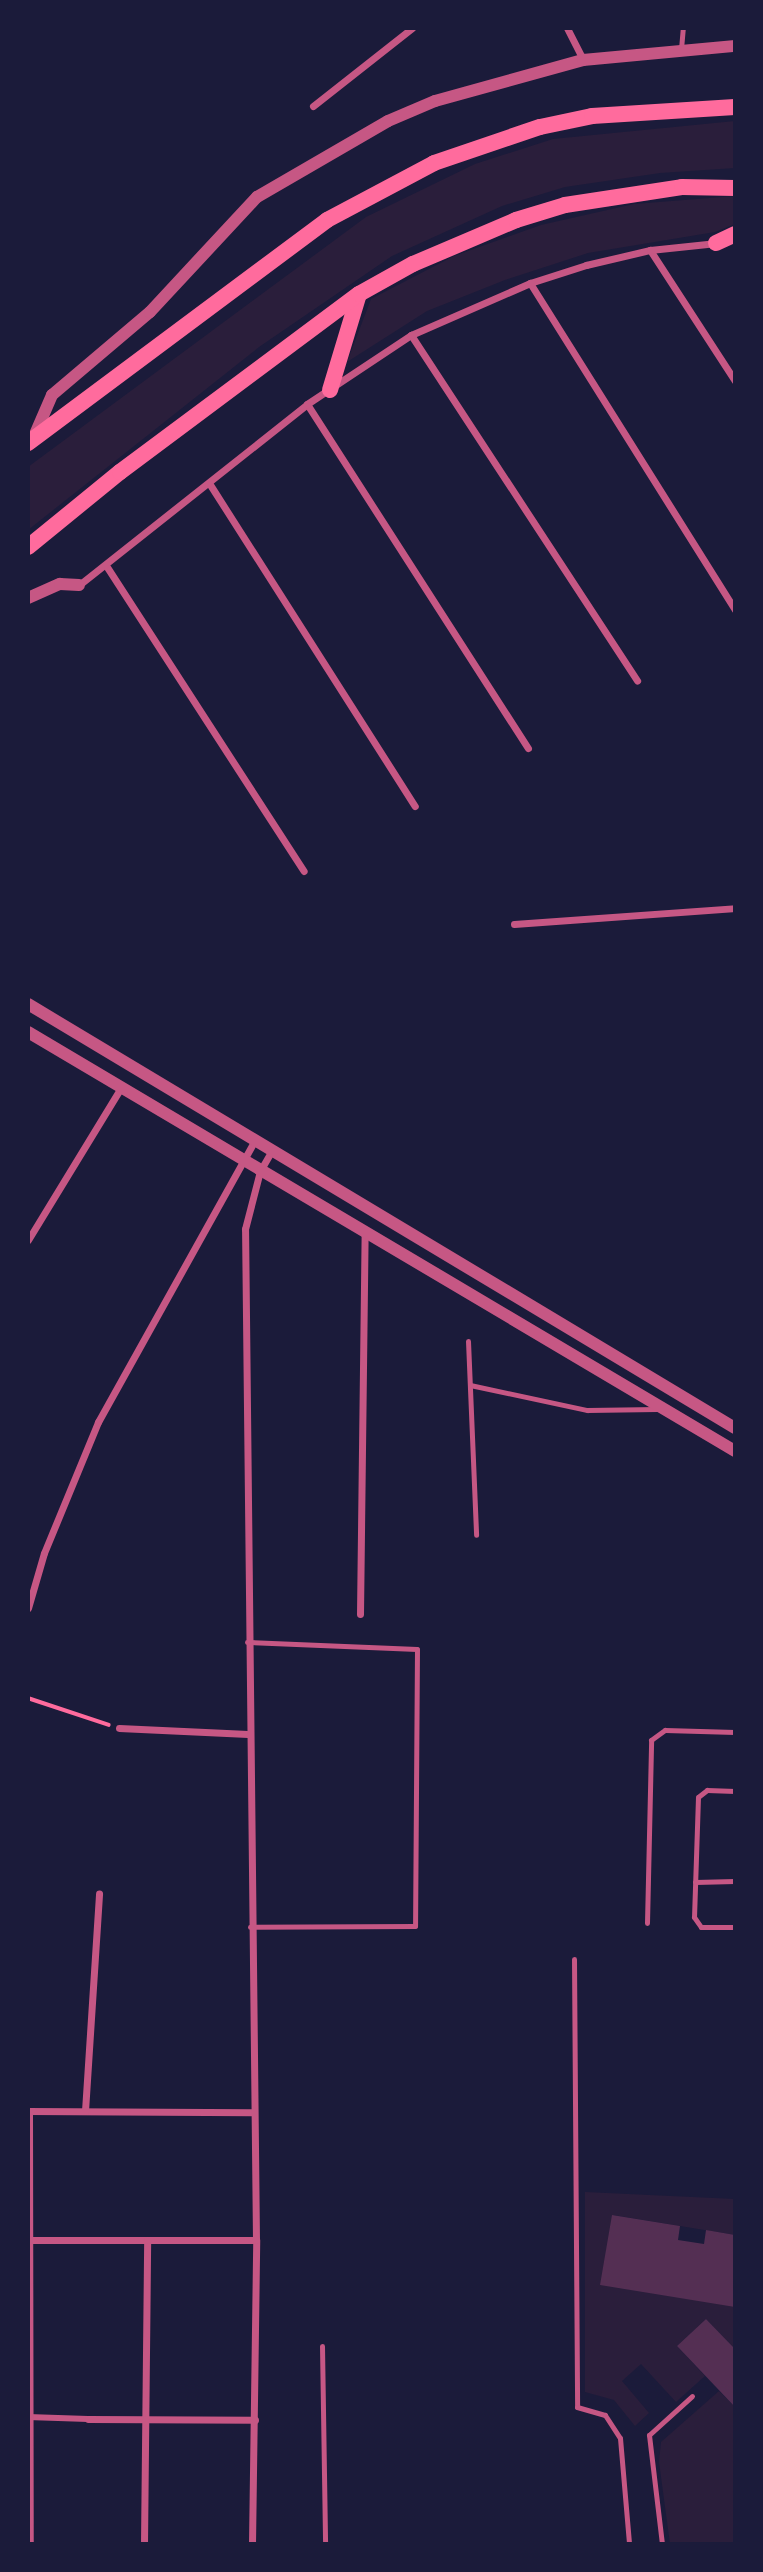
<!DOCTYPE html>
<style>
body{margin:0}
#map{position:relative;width:763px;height:2572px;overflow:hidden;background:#1b1b3a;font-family:Rubik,sans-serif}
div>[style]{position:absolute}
.green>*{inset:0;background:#2a1e3b}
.building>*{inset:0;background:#542f53}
.path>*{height:3.5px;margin:-1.75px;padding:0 1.75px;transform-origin:1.75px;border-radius:1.75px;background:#ff6b9d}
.service>*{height:5px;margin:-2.5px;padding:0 2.5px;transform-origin:2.5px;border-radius:2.5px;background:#c65784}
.pedestrian>*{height:6px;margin:-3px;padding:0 3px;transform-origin:3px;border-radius:3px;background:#c65784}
.minor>*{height:7px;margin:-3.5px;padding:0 3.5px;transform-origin:3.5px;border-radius:3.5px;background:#c65784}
.tertiary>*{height:12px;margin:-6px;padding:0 6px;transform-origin:6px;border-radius:6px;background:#c65784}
.trunk>*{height:16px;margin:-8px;padding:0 8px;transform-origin:8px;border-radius:8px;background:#ff6b9d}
span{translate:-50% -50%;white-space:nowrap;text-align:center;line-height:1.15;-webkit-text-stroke:6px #1b1b3a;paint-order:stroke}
.frame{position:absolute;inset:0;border:30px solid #1b1b3a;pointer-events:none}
</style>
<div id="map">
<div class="green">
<i style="clip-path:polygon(735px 121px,735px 168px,660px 173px,565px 187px,502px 206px,392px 256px,259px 347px,28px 530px,28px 467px,366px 217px,475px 164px,553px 139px)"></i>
<i style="clip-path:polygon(735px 196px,735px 224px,715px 232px,588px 253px,505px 280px,427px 311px,347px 362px,371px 299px,454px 256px,541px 225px,634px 204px)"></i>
<i style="clip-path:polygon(585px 2192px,735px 2199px,735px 2235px,613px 2215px,735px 2307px,735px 2349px,706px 2319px,677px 2346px,705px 2376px,676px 2402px,641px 2364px,622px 2381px,649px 2413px,635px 2426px,614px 2400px,585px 2392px)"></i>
<i style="clip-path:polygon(719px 2391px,735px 2407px,735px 2544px,670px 2544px,659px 2462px,661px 2442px)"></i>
</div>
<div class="building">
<i style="clip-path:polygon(612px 2215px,680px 2226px,678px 2240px,704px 2244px,706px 2230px,735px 2235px,735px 2307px,600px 2285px)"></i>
<i style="clip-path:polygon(706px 2319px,735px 2349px,735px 2407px,677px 2346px)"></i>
</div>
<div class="path">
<i style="left:28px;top:1698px;width:85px;rotate:18.4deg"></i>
</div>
<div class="service">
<i style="left:681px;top:49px;width:21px;rotate:-85deg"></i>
<i style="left:468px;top:1341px;width:194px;rotate:87.6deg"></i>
<i style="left:470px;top:1385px;width:120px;rotate:12.1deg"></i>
<i style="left:587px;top:1410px;width:70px;rotate:-0.8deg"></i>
<i style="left:247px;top:1642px;width:170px;rotate:2.4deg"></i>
<i style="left:417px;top:1649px;width:277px;rotate:90.4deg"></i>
<i style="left:415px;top:1926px;width:165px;rotate:179.7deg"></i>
<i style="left:735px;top:1791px;width:28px;rotate:-178deg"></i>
<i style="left:707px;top:1790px;width:11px;rotate:142deg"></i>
<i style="left:698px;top:1797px;width:120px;rotate:91.9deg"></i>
<i style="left:694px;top:1917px;width:12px;rotate:55deg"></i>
<i style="left:701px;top:1927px;width:34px"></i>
<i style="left:695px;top:1882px;width:40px;rotate:-1.4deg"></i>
<i style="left:647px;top:1923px;width:183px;rotate:-88.7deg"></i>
<i style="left:651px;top:1740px;width:17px;rotate:-36deg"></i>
<i style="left:665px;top:1730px;width:70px;rotate:1.6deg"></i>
<i style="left:574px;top:1959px;width:448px;rotate:89.6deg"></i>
<i style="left:577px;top:2407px;width:29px;rotate:16deg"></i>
<i style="left:605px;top:2415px;width:27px;rotate:57deg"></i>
<i style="left:620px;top:2438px;width:106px;rotate:85.1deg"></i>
<i style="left:322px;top:2346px;width:198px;rotate:89.1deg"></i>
<i style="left:662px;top:2544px;width:110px;rotate:-96.8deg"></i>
<i style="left:649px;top:2435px;width:58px;rotate:-42.2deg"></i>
</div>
<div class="pedestrian">
<i style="left:28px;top:2417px;width:60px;rotate:1.9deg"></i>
</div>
<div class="minor">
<i style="left:567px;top:28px;width:36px;rotate:63deg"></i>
<i style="left:313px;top:106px;width:126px;rotate:-38.2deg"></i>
<i style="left:650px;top:250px;width:156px;rotate:57deg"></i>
<i style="left:530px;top:283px;width:386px;rotate:57.9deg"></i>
<i style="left:411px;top:335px;width:413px;rotate:56.8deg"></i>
<i style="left:307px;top:404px;width:409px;rotate:57.3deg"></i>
<i style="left:209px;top:483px;width:383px;rotate:57.5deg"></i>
<i style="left:107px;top:567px;width:362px;rotate:57.1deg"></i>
<i style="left:79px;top:585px;width:291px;rotate:-38.4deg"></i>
<i style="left:307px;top:404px;width:125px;rotate:-33.6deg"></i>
<i style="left:411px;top:335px;width:130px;rotate:-23.6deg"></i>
<i style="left:530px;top:283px;width:59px;rotate:-17.8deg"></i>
<i style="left:586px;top:265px;width:66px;rotate:-13.2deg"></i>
<i style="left:650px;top:250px;width:67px;rotate:-6deg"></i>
<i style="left:514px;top:924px;width:222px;rotate:-4.1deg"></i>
<i style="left:28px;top:1240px;width:177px;rotate:-58.6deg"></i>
<i style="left:28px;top:1608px;width:57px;rotate:-73.8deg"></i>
<i style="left:44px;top:1553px;width:142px;rotate:-67.6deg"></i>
<i style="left:98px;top:1422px;width:321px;rotate:-60.9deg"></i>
<i style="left:360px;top:1614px;width:382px;rotate:-89.3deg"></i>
<i style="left:119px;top:1728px;width:129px;rotate:2.7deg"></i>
<i style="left:28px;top:2111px;width:224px;rotate:0.3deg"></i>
<i style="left:29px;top:2111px;width:433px;rotate:89.9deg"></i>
<i style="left:85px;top:2111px;width:218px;rotate:-86.3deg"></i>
<i style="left:29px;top:2240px;width:227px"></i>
<i style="left:88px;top:2419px;width:167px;rotate:0.3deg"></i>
<i style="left:144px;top:2544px;width:304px;rotate:-89.4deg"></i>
<i style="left:252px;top:2544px;width:304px;rotate:-89.2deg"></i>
<i style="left:256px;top:2240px;width:1011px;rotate:-90.62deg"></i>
<i style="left:245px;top:1229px;width:60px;rotate:-75.5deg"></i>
<i style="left:260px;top:1171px;width:22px;rotate:-60deg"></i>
</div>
<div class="tertiary">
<i style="left:33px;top:439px;width:48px;rotate:-66.6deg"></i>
<i style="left:52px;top:395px;width:128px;rotate:-40.3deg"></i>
<i style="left:150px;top:312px;width:157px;rotate:-47.1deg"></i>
<i style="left:257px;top:197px;width:151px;rotate:-30.1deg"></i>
<i style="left:388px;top:121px;width:51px;rotate:-23.1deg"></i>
<i style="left:435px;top:101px;width:154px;rotate:-15.5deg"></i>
<i style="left:583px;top:60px;width:153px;rotate:-5.3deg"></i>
<i style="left:28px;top:598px;width:35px;rotate:-24deg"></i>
<i style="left:60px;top:584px;width:19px;rotate:3deg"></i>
<i style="left:28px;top:1004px;width:824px;rotate:30.95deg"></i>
<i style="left:28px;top:1032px;width:822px;rotate:30.65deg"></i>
</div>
<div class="trunk">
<i style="left:716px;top:243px;width:21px;rotate:-25deg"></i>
<i style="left:330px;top:390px;width:100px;rotate:-73.2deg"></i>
<i style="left:28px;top:443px;width:373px;rotate:-36.7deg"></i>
<i style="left:327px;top:220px;width:121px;rotate:-28deg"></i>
<i style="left:434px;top:163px;width:112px;rotate:-18.8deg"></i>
<i style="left:540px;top:127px;width:53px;rotate:-11.9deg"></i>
<i style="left:592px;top:116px;width:143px;rotate:-3.6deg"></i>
<i style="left:28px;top:547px;width:119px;rotate:-39.2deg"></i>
<i style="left:120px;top:472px;width:298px;rotate:-36.7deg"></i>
<i style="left:359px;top:294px;width:62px;rotate:-29.1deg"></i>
<i style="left:413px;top:264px;width:112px;rotate:-23.1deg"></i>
<i style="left:516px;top:220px;width:51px;rotate:-17deg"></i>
<i style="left:565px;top:205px;width:118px;rotate:-8.7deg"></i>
<i style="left:682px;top:187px;width:53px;rotate:1.1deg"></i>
</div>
<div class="frame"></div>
</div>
